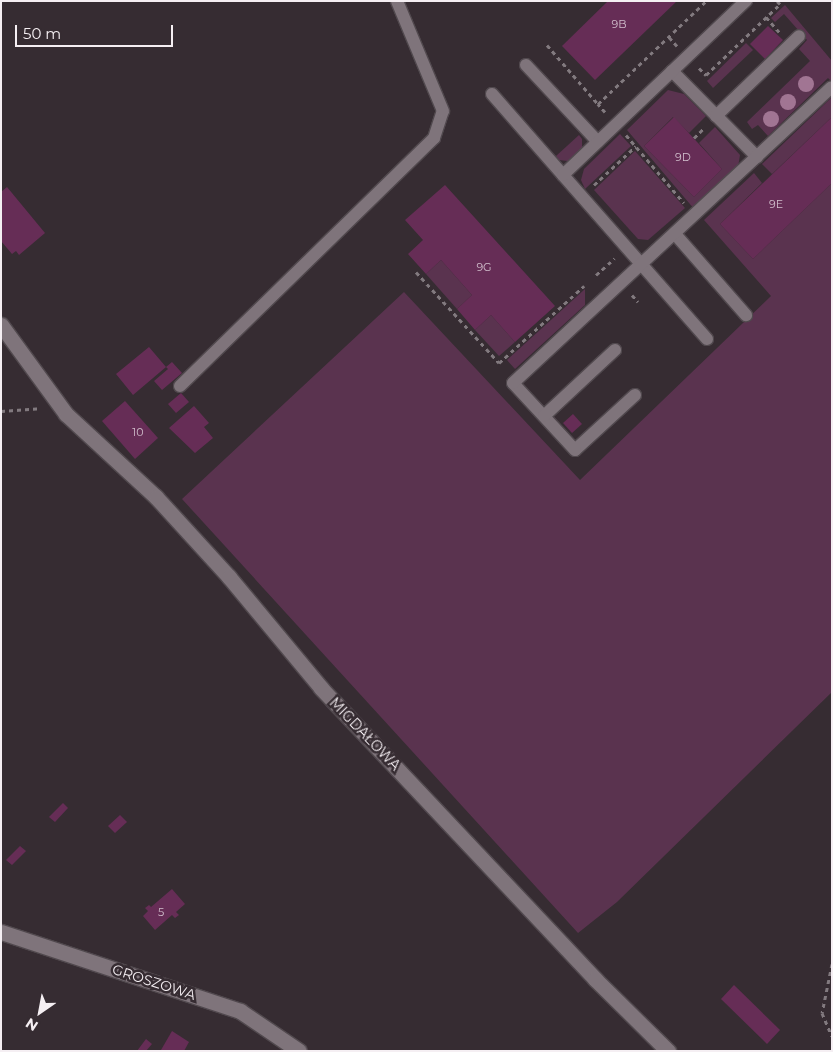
<!DOCTYPE html>
<meta charset="utf-8">
<style>
body{margin:0}
#map{position:relative;width:833px;height:1052px;overflow:hidden;background:#362c32;font-family:Montserrat,sans-serif}
div>[style]{position:absolute}
.green>*{inset:0;background:#5a334f}
.building>*{inset:0;background:#662d56}
.path>*{height:3px;margin-top:-1.5px;transform-origin:0;background:repeating-linear-gradient(90deg,#827a7f 0 4px,transparent 0 8px)}
.roads{filter:drop-shadow(1px 0 #51494e) drop-shadow(-1px 0 #51494e) drop-shadow(0 1px #51494e) drop-shadow(0 -1px #51494e)}
.lane>*{height:12px;margin:-6px;padding:0 6px;transform-origin:6px;border-radius:6px;background:#7f747b}
.street>*{height:15px;margin:-7.5px;padding:0 7.5px;transform-origin:7.5px;border-radius:7.5px;background:#7f747b}
.trees>*{width:16px;height:16px;margin:-8px;border-radius:50%;background:#a17593}
span{translate:-50% -50%;white-space:nowrap;text-align:center;line-height:1.15;-webkit-text-stroke:5px #362c32;paint-order:stroke}
.number-label{font-size:11px;color:#d1becc}
.number-label span{-webkit-text-stroke-width:0}
.street-label{font-size:14px;color:#f5eff3}
.frame{position:absolute;inset:0;border:2px solid #f5eff3;pointer-events:none}
.north{position:absolute;left:15px;top:987px;width:50px;height:50px;-webkit-text-stroke:4px #362c32;paint-order:stroke;rotate:213deg;font-size:14px;font-weight:700;line-height:20px;text-align:center;color:#f5eff3}
.north::after{content:'';display:block;margin:auto;width:18px;height:22px;background:#f5eff3;clip-path:polygon(50% 0,100% 100%,50% 72%,0 100%)}
.scale{position:absolute;left:15px;top:25px;width:158px;height:22px;box-sizing:border-box;border:2px solid #f5eff3;border-top:0;padding-left:6px;font-size:15px;line-height:18px;white-space:nowrap;color:#f5eff3;-webkit-text-stroke:4px #362c32;paint-order:stroke}
</style>
<div id="map">
<div class="green">
<i style="clip-path:polygon(785px 5px,832px 61px,832px 82px,828px 78px,768px 136px,758px 125px,752px 129px,747px 122px,810px 61px,799px 49px,807px 40px,784px 14px,775px 22px,771px 18px)"></i>
<i style="clip-path:polygon(746px 43px,753px 50px,713px 88px,707px 81px)"></i>
<i style="clip-path:polygon(668px 90px,684px 94px,706px 116px,689px 133px,673px 117px,644px 146px,694px 197px,722px 169px,699px 143px,715px 127px,740px 155px,738px 167px,695px 210px,627px 130px)"></i>
<i style="clip-path:polygon(832px 97px,832px 117px,772px 174px,762px 164px)"></i>
<i style="clip-path:polygon(620px 134px,631px 146px,585px 189px,581px 180px,584px 169px)"></i>
<i style="clip-path:polygon(579px 135px,582px 139px,582px 149px,568px 161px,559px 160px,556px 156px)"></i>
<i style="clip-path:polygon(635px 151px,685px 208px,648px 240px,638px 239px,594px 190px)"></i>
<i style="clip-path:polygon(754px 173px,762px 183px,720px 224px,753px 259px,832px 183px,832px 692px,617px 902px,578px 933px,182px 499px,404px 292px,580px 480px,771px 296px,704px 220px)"></i>
<i style="clip-path:polygon(441px 260px,472px 295px,457px 309px,426px 274px)"></i>
<i style="clip-path:polygon(585px 289px,585px 305px,515px 369px,507px 360px)"></i>
<i style="clip-path:polygon(491px 315px,515px 342px,499px 356px,475px 330px)"></i>
</div>
<div class="building">
<i style="clip-path:polygon(608px 1px,677px 1px,595px 80px,562px 46px)"></i>
<i style="clip-path:polygon(768px 26px,783px 40px,765px 59px,750px 44px)"></i>
<i style="clip-path:polygon(674px 117px,722px 169px,694px 197px,644px 146px)"></i>
<i style="clip-path:polygon(832px 117px,832px 183px,753px 259px,720px 224px)"></i>
<i style="clip-path:polygon(445px 185px,555px 306px,515px 342px,491px 315px,475px 330px,457px 309px,472px 295px,441px 260px,426px 274px,408px 254px,423px 240px,405px 220px)"></i>
<i style="clip-path:polygon(7px 187px,45px 233px,19px 255px,16px 251px,12px 254px,1px 241px,1px 192px)"></i>
<i style="clip-path:polygon(149px 347px,166px 367px,172px 362px,182px 373px,162px 390px,154px 381px,168px 369px,166px 367px,133px 395px,116px 374px)"></i>
<i style="clip-path:polygon(181px 393px,189px 402px,176px 413px,168px 404px)"></i>
<i style="clip-path:polygon(125px 401px,158px 438px,135px 459px,102px 421px)"></i>
<i style="clip-path:polygon(194px 406px,209px 423px,204px 427px,213px 438px,195px 453px,169px 428px)"></i>
<i style="clip-path:polygon(573px 414px,582px 424px,572px 433px,563px 423px)"></i>
<i style="clip-path:polygon(63px 803px,68px 808px,55px 822px,49px 817px)"></i>
<i style="clip-path:polygon(120px 815px,127px 822px,115px 833px,108px 826px)"></i>
<i style="clip-path:polygon(20px 846px,26px 851px,12px 865px,6px 860px)"></i>
<i style="clip-path:polygon(172px 889px,185px 904px,176px 912px,179px 915px,175px 918px,172px 915px,155px 930px,143px 916px,148px 911px,145px 908px,149px 905px,151px 907px)"></i>
<i style="clip-path:polygon(734px 985px,780px 1030px,767px 1044px,721px 999px)"></i>
<i style="clip-path:polygon(172px 1031px,189px 1042px,184px 1051px,161px 1050px)"></i>
<i style="clip-path:polygon(146px 1039px,152px 1044px,146px 1051px,137px 1051px)"></i>
</div>
<div class="path">
<i style="left:766px;top:17px;width:20px;rotate:49deg"></i>
<i style="left:669px;top:37px;width:12px;rotate:48deg"></i>
<i style="left:547px;top:45px;width:78px;rotate:49.2deg"></i>
<i style="left:699px;top:68px;width:10px;rotate:45deg"></i>
<i style="left:706px;top:75px;width:103px;rotate:-43.8deg"></i>
<i style="left:780px;top:4px;width:4px;rotate:-135deg"></i>
<i style="left:605px;top:112px;width:11px;rotate:-131deg"></i>
<i style="left:598px;top:104px;width:149px;rotate:-43.6deg"></i>
<i style="left:626px;top:135px;width:89px;rotate:49.5deg"></i>
<i style="left:694px;top:138px;width:16px;rotate:-45deg"></i>
<i style="left:594px;top:185px;width:57px;rotate:-42.9deg"></i>
<i style="left:416px;top:272px;width:123px;rotate:47.6deg"></i>
<i style="left:499px;top:363px;width:115px;rotate:-42.2deg"></i>
<i style="left:596px;top:275px;width:25px;rotate:-42deg"></i>
<i style="left:632px;top:295px;width:9px;rotate:49deg"></i>
<i style="left:1px;top:411px;width:39px;rotate:-4deg"></i>
<i style="left:832px;top:964px;width:50px;rotate:101.5deg"></i>
<i style="left:822px;top:1013px;width:25px;rotate:67deg"></i>
</div>
<div class="roads">
<div class="lane">
<i style="left:526px;top:65px;width:105px;rotate:46.9deg"></i>
<i style="left:672px;top:71px;width:121px;rotate:45.3deg"></i>
<i style="left:492px;top:94px;width:108px;rotate:48.8deg"></i>
<i style="left:716px;top:116px;width:115px;rotate:-43.9deg"></i>
<i style="left:675px;top:234px;width:108px;rotate:48.8deg"></i>
<i style="left:707px;top:339px;width:218px;rotate:-131.3deg"></i>
<i style="left:563px;top:175px;width:253px;rotate:-43.6deg"></i>
<i style="left:180px;top:386px;width:355px;rotate:-44.3deg"></i>
<i style="left:434px;top:138px;width:28px;rotate:-72deg"></i>
<i style="left:443px;top:111px;width:119px;rotate:-112.7deg"></i>
<i style="left:635px;top:395px;width:81px;rotate:137.5deg"></i>
<i style="left:575px;top:450px;width:91px;rotate:-132.8deg"></i>
<i style="left:513px;top:383px;width:434px;rotate:-42.9deg"></i>
<i style="left:544px;top:416px;width:97px;rotate:-42.9deg"></i>
</div>
<div class="street">
<i style="left:1px;top:325px;width:110px;rotate:53.9deg"></i>
<i style="left:66px;top:414px;width:122px;rotate:42.7deg"></i>
<i style="left:156px;top:497px;width:108px;rotate:47.6deg"></i>
<i style="left:229px;top:577px;width:144px;rotate:50.3deg"></i>
<i style="left:321px;top:688px;width:400px;rotate:46.7deg"></i>
<i style="left:595px;top:979px;width:103px;rotate:44.6deg"></i>
<i style="left:1px;top:932px;width:252px;rotate:18.3deg"></i>
<i style="left:240px;top:1011px;width:71px;rotate:34.1deg"></i>
</div>
</div>
<div class="trees">
<i style="left:806px;top:84px"></i>
<i style="left:788px;top:102px"></i>
<i style="left:771px;top:119px"></i>
</div>
<div class="number-label">
<span style="left:619px;top:24px">9B</span>
<span style="left:683px;top:157px">9D</span>
<span style="left:776px;top:204px">9E</span>
<span style="left:484px;top:267px">9G</span>
<span style="left:138px;top:432px">10</span>
<span style="left:161px;top:912px">5</span>
</div>
<div class="street-label">
<span style="left:365px;top:734px;rotate:46deg">MIGDAŁOWA</span>
<span style="left:154px;top:982px;rotate:18deg">GROSZOWA</span>
</div>
<div class="frame"></div>
<div class="north">N</div>
<div class="scale">50 m</div>
</div>
